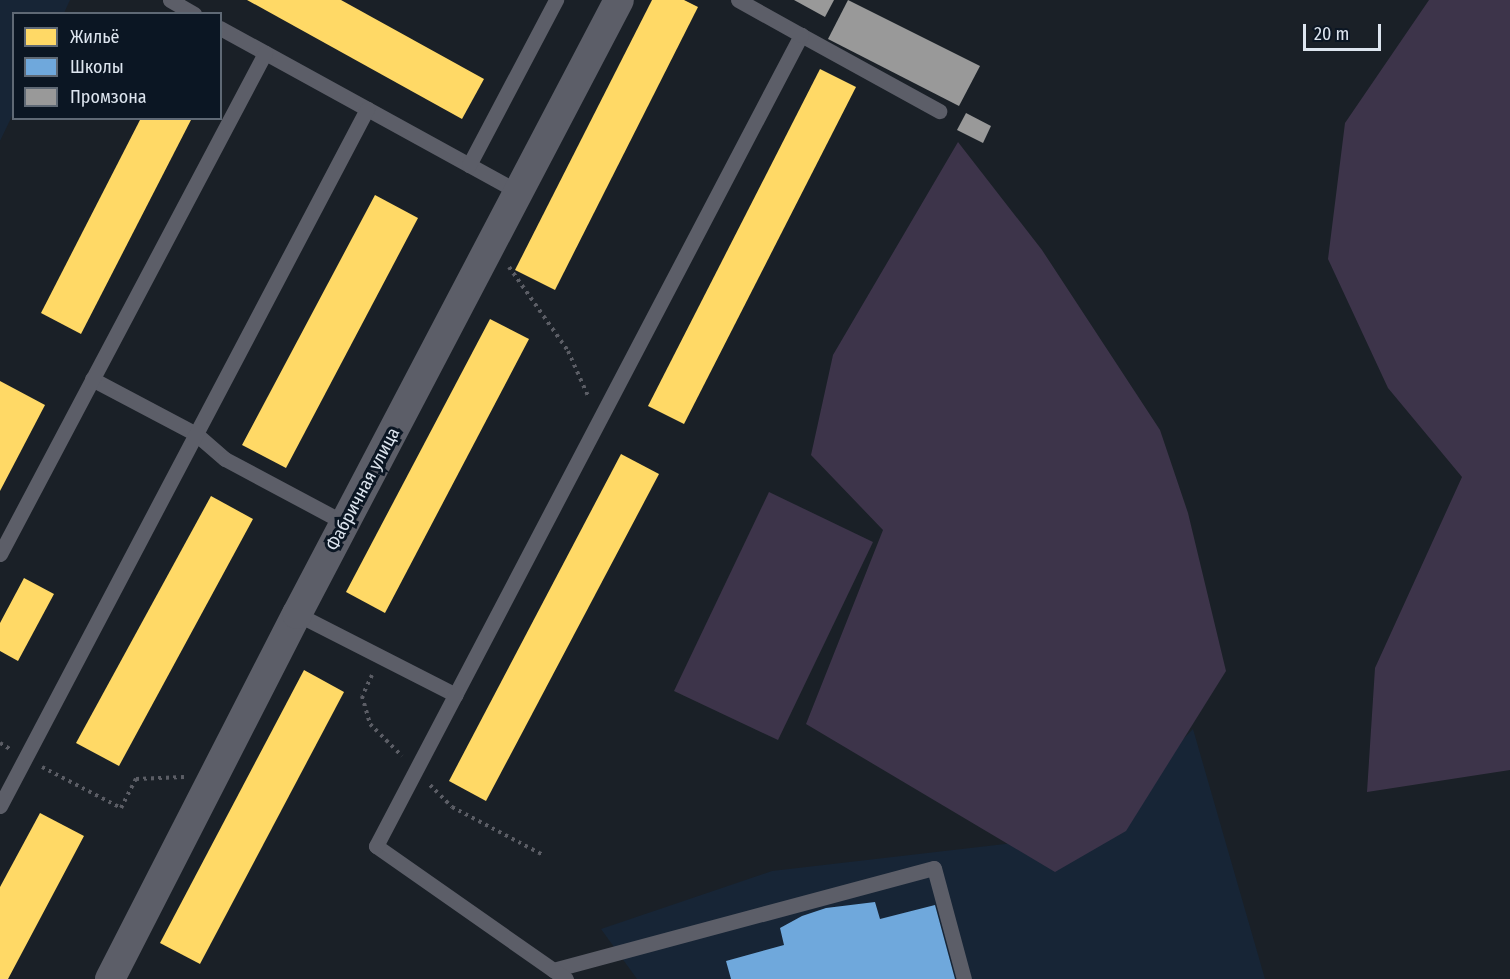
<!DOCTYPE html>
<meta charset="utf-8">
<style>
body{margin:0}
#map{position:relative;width:1510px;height:979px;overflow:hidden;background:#1a2027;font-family:"Fira Sans Condensed",sans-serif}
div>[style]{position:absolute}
.built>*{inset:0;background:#172536}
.green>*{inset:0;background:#3d344a}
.homes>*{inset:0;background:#ffd966}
.schools>*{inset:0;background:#6fa8dc}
.industry>*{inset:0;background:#999}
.path>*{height:4px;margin-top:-2px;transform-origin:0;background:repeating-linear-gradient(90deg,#5b5d65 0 3px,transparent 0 7.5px)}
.lane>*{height:15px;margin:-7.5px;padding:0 7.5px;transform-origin:7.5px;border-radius:7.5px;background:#5c5e68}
.street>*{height:30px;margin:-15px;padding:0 15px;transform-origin:15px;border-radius:15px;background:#5c5e68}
span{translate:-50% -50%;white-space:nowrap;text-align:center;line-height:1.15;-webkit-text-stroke:6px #0b1623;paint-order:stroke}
.street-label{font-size:18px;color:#dde5ef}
.legend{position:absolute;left:12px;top:12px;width:210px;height:108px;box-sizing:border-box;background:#0b1623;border:2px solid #5f6975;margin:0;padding:8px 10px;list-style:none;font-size:18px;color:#dde5ef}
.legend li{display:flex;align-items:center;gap:12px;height:30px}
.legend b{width:30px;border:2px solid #5f6975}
.scale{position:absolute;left:1303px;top:24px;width:78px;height:27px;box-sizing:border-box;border:3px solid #dde5ef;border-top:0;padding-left:8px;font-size:18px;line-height:21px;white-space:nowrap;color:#dde5ef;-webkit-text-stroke:4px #0b1623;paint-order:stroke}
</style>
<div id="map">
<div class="built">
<i style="clip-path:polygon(0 0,70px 0,64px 13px,14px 14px,13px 114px,0 141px)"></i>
<i style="clip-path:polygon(1193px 729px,1265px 979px,637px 979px,601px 929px,772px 871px,1090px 834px)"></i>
</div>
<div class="green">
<i style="clip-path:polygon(1429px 0,1510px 0,1510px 770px,1367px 792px,1375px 668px,1462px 477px,1388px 388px,1328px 259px,1345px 123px)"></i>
<i style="clip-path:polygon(958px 142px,1042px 250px,1160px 430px,1188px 513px,1226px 671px,1126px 831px,1055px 872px,806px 724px,883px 530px,811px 455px,833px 355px)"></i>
<i style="clip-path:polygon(769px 492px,873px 542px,778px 740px,674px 691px)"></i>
</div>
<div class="homes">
<i style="clip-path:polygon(247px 0,341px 0,484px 79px,462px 119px)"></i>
<i style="clip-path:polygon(652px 0,684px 0,698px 7px,555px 290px,515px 270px)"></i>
<i style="clip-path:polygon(820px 69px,856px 87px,684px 424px,648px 406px)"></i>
<i style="clip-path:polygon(141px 118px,192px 118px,81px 334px,41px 313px)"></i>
<i style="clip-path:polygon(375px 195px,418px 218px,286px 468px,242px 445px)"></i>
<i style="clip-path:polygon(490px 319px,529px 339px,385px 613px,346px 592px)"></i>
<i style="clip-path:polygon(0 381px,45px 405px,0 491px)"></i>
<i style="clip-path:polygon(621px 454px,659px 474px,486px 801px,449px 781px)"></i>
<i style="clip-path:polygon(211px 496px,253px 519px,119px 766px,76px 743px)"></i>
<i style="clip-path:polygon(24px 578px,54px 594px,18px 661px,0 651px,0 623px)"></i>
<i style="clip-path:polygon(304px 670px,344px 692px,200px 964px,160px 943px)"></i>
<i style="clip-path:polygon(40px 813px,84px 836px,8px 979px,0 979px,0 887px)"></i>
</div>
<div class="schools">
<i style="clip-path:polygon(875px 902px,880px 919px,935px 905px,955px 979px,731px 979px,726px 961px,784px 945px,780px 928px,802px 916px,826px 908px)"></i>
</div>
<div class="industry">
<i style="clip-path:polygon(794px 0,834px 0,825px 17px)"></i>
<i style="clip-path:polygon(848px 0,980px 66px,959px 106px,828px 39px)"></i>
<i style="clip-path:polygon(966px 113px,991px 126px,983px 143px,957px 130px)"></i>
</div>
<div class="path">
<i style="left:509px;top:267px;width:103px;rotate:54.9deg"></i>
<i style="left:568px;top:351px;width:49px;rotate:66deg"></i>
<i style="left:372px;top:675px;width:23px;rotate:115deg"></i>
<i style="left:362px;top:696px;width:29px;rotate:74deg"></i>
<i style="left:370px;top:724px;width:45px;rotate:45deg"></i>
<i style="left:0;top:743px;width:12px;rotate:31deg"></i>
<i style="left:42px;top:767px;width:89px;rotate:27.4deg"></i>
<i style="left:121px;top:808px;width:33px;rotate:-63deg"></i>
<i style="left:136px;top:779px;width:48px;rotate:-2.4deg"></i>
<i style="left:430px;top:785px;width:31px;rotate:45deg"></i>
<i style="left:452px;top:807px;width:103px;rotate:27.8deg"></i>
</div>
<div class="lane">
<i style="left:170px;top:0;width:28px;rotate:30deg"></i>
<i style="left:220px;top:28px;width:340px;rotate:28.8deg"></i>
<i style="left:801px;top:35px;width:158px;rotate:28.8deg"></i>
<i style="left:469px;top:165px;width:187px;rotate:-62.2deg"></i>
<i style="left:92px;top:379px;width:118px;rotate:27.9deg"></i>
<i style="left:196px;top:434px;width:38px;rotate:41deg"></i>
<i style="left:225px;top:459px;width:136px;rotate:28.1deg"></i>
<i style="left:0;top:554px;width:567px;rotate:-62.12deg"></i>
<i style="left:297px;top:614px;width:178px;rotate:27deg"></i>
<i style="left:0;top:806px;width:788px;rotate:-62.23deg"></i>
<i style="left:553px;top:970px;width:394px;rotate:-15deg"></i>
<i style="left:934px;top:868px;width:115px;rotate:74.9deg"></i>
<i style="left:566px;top:979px;width:232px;rotate:-145deg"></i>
<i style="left:376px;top:846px;width:916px;rotate:-62.34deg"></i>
<i style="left:801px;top:35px;width:72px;rotate:-150.9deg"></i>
</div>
<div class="street">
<i style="left:110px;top:979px;width:410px;rotate:-62.9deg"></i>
<i style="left:297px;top:614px;width:693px;rotate:-62.33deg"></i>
</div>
<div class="street-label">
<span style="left:363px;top:489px;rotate:-62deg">Фабричная улица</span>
</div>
<ul class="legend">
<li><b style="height:16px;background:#ffd966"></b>Жильё</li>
<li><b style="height:16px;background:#6fa8dc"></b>Школы</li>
<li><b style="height:16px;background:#999"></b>Промзона</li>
</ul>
<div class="scale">20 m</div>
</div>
